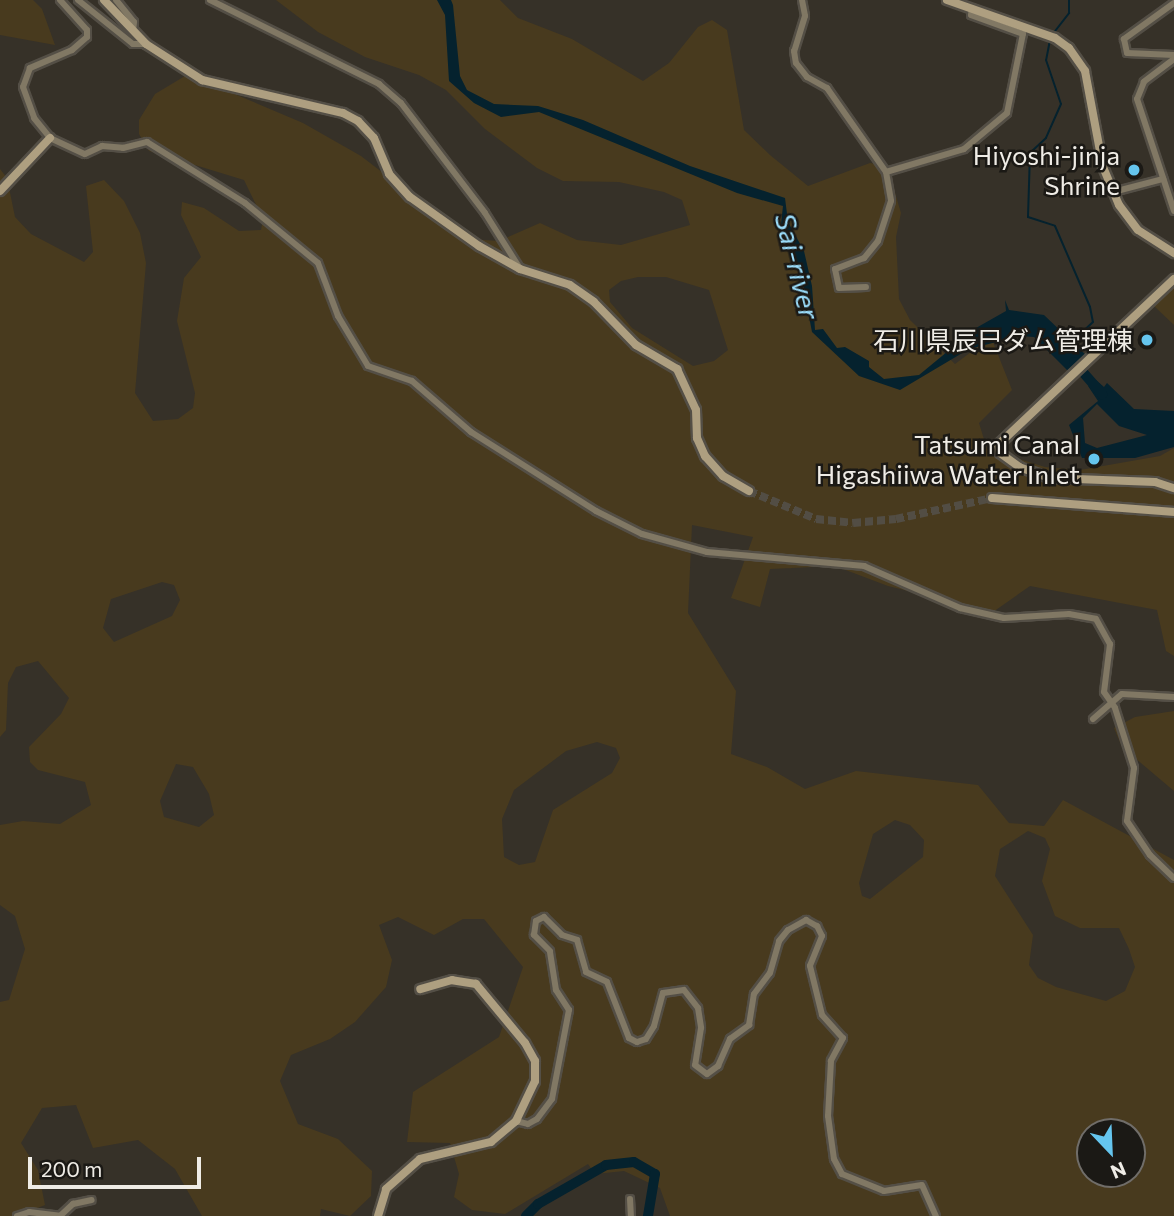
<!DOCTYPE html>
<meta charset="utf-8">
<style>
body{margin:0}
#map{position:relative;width:1174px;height:1216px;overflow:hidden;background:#363128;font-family:Commissioner,"Noto Sans JP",sans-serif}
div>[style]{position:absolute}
.green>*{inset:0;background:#483a1e}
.water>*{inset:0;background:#05222e}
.stream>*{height:2px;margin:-1px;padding:0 1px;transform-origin:1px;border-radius:1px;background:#05222e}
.river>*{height:10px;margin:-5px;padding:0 5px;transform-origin:5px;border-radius:5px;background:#05222e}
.secondary-tunnel>*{height:8px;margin-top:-4px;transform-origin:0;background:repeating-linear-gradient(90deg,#524d44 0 8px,transparent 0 12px)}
.roads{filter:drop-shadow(2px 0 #544f46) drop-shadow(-2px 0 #544f46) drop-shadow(0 2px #544f46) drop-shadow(0 -2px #544f46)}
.street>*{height:6px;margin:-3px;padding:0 3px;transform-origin:3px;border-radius:3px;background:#817864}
.secondary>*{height:8px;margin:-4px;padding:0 4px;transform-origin:4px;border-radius:4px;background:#ae9f80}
.dots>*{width:19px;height:19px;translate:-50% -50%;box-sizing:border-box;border:4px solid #1b1915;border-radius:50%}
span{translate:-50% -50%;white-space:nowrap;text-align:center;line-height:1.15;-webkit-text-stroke:5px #1b1915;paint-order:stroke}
.poi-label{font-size:26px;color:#efece6}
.right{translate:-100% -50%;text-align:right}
.water-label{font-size:28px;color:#9cdefc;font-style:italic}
.north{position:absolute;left:1076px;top:1118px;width:70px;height:70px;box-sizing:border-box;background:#1b1915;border:2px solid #706d69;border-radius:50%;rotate:157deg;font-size:19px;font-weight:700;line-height:28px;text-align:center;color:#efece6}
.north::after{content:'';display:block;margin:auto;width:24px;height:32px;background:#65c5ee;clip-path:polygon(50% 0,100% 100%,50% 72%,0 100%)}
.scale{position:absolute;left:28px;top:1157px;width:173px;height:32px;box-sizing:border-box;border:4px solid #efece6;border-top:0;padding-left:9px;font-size:21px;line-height:24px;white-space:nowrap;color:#efece6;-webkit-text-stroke:5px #1b1915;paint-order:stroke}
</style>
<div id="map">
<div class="green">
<i style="clip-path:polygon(0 0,33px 0,42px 9px,55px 45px,0 35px)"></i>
<i style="clip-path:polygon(evenodd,276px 0,500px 0,518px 18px,572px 39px,643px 81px,669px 63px,698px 27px,712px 20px,727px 30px,744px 130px,770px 155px,808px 186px,870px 163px,887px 166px,901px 213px,896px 237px,899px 299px,910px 320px,955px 364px,991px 337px,1012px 390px,979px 423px,987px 449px,1045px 467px,1080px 470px,1160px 456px,1174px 448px,1174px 656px,1166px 651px,1157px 610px,1030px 586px,993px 612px,888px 586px,835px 566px,770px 569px,760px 607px,731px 598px,753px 537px,692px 525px,688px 613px,736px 691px,731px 754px,767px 767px,805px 789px,856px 771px,978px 785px,1009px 823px,1044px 826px,1063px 800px,1174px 860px,1174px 1216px,670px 1216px,660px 1188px,624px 1171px,595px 1174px,588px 1164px,505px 1214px,472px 1210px,454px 1197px,459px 1174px,450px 1143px,407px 1142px,413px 1092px,499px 1037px,523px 967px,484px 919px,463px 919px,434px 935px,398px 917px,379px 925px,392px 960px,386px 987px,355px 1022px,330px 1039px,291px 1055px,280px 1081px,298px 1124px,338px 1139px,372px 1171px,371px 1196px,350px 1216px,321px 1209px,320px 1216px,202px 1216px,175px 1169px,138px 1140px,93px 1148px,76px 1105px,42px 1108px,21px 1143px,38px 1170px,45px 1205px,17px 1216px,0 1216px,0 1002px,9px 1000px,25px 949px,15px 916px,0 905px,0 825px,23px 821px,60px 824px,91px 805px,85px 782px,38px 770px,30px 762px,29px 747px,61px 714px,69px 698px,38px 661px,16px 667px,8px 683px,6px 730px,0 737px,0 169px,7px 178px,15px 217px,31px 234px,84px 262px,93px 252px,86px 186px,104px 180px,124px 201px,140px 233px,146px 263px,135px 393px,153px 421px,178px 419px,193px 408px,195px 393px,177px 321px,184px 278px,201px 257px,181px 215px,182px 202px,204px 208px,239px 231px,261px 230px,263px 219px,244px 180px,149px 151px,139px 134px,139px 120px,155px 94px,195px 70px,225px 90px,303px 123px,361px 156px,469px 239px,499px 241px,540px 223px,577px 240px,621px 245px,690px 225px,682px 200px,664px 192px,619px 182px,563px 181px,537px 168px,485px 129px,446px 90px,419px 75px,365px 57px,318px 32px,276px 0,638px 277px,666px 277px,709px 290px,728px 350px,714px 361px,693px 366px,632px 328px,610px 302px,609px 290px,621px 281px,638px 277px,276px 0,162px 582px,174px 585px,180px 600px,172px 616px,114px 642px,103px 628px,111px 599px,162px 582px,276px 0,597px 742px,616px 748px,620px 758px,612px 773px,553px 810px,535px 862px,519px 865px,504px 857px,502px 819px,514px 790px,566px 751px,597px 742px,276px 0,176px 764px,193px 767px,209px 794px,214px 815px,199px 827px,164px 817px,160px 801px,176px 764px,276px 0,895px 820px,910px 825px,924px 840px,923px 857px,870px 899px,862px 896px,859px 883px,873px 834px,895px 820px,276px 0,1028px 831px,1045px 838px,1050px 849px,1042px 881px,1055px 916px,1080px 928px,1119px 928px,1129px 949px,1135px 967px,1125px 991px,1106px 1001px,1056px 987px,1038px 978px,1029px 965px,1033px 935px,995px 876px,1000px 849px,1028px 831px,276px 0,1090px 1132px,1132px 1132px,1132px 1174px,1090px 1174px,1090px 1132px)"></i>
<i style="clip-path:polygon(1174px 286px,1174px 325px,1154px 306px)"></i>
<i style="clip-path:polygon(1174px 711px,1174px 791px,1122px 747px,1114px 728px,1135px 717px)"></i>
</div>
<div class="water">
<i style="clip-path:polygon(437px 0,451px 0,453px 5px,460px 76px,467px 90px,494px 104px,538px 106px,583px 120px,690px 166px,785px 198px,788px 222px,804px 251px,812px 286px,815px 330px,823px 329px,837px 348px,845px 347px,869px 361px,869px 367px,884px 379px,919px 375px,976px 328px,1006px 311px,1005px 300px,1009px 310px,1044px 315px,1089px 358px,1071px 374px,1034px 337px,1020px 336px,969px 349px,900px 390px,859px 376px,812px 332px,801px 274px,781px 224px,783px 206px,737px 193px,539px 112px,501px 117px,474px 103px,449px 81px,445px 15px)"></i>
<i style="clip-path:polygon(evenodd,1096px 380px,1104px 387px,1107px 383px,1134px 409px,1174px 411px,1174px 447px,1135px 458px,1082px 458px,1069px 425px,1098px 401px,1088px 386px,1093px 387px,1096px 380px,1097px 404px,1119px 426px,1147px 435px,1097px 448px,1085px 443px,1083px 418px,1097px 404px)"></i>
</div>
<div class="stream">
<i style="left:1052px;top:35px;width:28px;rotate:-52deg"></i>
<i style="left:1069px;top:13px;width:13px;rotate:-90deg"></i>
<i style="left:1050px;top:40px;width:20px;rotate:101deg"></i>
<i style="left:1046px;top:60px;width:46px;rotate:71.2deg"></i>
<i style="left:1061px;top:104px;width:37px;rotate:114deg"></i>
<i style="left:1046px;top:138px;width:22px;rotate:137deg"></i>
<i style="left:1030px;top:153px;width:64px;rotate:91.8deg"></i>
<i style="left:1028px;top:217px;width:28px;rotate:18deg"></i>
<i style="left:1055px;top:226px;width:88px;rotate:66.6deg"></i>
<i style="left:1090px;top:307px;width:15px;rotate:79deg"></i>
<i style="left:1093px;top:322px;width:26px;rotate:137deg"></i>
</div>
<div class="river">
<i style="left:1074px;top:362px;width:43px;rotate:48.8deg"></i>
<i style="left:526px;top:1216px;width:17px;rotate:-45deg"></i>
<i style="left:538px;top:1204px;width:78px;rotate:-29.8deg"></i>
<i style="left:606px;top:1165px;width:28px;rotate:-6deg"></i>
<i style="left:634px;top:1162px;width:24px;rotate:30deg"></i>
<i style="left:655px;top:1174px;width:43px;rotate:99.5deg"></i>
</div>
<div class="secondary-tunnel">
<i style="left:749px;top:491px;width:73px;rotate:22.7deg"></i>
<i style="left:816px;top:519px;width:37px;rotate:6deg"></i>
<i style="left:853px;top:523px;width:43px;rotate:-5.3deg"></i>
<i style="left:896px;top:519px;width:98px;rotate:-12.3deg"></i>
</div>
<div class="roads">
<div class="street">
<i style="left:60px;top:0;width:40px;rotate:48deg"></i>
<i style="left:87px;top:30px;width:7px;rotate:90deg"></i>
<i style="left:87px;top:37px;width:20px;rotate:139deg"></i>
<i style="left:72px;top:50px;width:46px;rotate:156.8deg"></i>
<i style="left:30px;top:68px;width:20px;rotate:110deg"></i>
<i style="left:23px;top:87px;width:33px;rotate:70deg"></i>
<i style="left:34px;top:118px;width:26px;rotate:51deg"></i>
<i style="left:50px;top:138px;width:38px;rotate:25deg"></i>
<i style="left:85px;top:154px;width:19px;rotate:-25deg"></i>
<i style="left:102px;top:146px;width:21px;rotate:5deg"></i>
<i style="left:123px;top:148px;width:25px;rotate:-14deg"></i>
<i style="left:147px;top:142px;width:115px;rotate:31.9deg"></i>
<i style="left:245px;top:203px;width:94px;rotate:39.4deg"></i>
<i style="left:318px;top:263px;width:57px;rotate:69.3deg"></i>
<i style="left:338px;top:316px;width:58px;rotate:59deg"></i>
<i style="left:368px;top:366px;width:46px;rotate:18.8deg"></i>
<i style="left:412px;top:381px;width:78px;rotate:40.8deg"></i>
<i style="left:471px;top:432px;width:148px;rotate:32.3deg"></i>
<i style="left:596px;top:511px;width:51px;rotate:26.6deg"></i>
<i style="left:642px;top:534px;width:67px;rotate:15.5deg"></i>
<i style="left:707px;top:552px;width:158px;rotate:5.1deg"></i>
<i style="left:864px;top:566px;width:105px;rotate:23.6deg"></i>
<i style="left:960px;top:608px;width:45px;rotate:12.8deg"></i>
<i style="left:1004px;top:618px;width:65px;rotate:-3.5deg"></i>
<i style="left:1069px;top:614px;width:27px;rotate:10deg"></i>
<i style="left:1096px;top:619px;width:29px;rotate:61deg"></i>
<i style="left:1110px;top:644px;width:48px;rotate:97.1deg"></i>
<i style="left:1104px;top:692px;width:19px;rotate:55deg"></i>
<i style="left:1115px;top:708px;width:63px;rotate:72.4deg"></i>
<i style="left:1134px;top:768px;width:53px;rotate:97.5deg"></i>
<i style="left:1127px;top:821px;width:41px;rotate:55.9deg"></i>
<i style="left:1150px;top:855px;width:33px;rotate:44deg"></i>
<i style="left:78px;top:0;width:70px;rotate:38.7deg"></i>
<i style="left:133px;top:44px;width:13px"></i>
<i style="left:116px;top:0;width:28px;rotate:51deg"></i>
<i style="left:134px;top:22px;width:9px;rotate:96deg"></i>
<i style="left:210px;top:0;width:189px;rotate:26.4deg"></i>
<i style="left:379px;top:84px;width:29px;rotate:41deg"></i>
<i style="left:401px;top:103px;width:138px;rotate:52.6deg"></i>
<i style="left:485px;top:213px;width:64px;rotate:57.8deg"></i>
<i style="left:802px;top:0;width:16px;rotate:79deg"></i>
<i style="left:805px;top:16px;width:37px;rotate:107deg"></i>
<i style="left:794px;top:51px;width:12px;rotate:81deg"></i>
<i style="left:796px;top:63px;width:18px;rotate:52deg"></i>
<i style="left:807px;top:77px;width:23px;rotate:29deg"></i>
<i style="left:827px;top:88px;width:103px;rotate:54.9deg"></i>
<i style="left:886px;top:172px;width:29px;rotate:80deg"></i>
<i style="left:891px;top:201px;width:42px;rotate:108deg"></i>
<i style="left:878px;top:241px;width:22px;rotate:129deg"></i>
<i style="left:864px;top:258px;width:31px;rotate:159deg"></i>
<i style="left:835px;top:269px;width:19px;rotate:78deg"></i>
<i style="left:839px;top:288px;width:27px;rotate:-2deg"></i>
<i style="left:1174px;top:3px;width:62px;rotate:144.2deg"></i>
<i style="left:1124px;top:39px;width:14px;rotate:78deg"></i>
<i style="left:1127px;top:53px;width:47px;rotate:2.4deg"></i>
<i style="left:1174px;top:59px;width:38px;rotate:143deg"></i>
<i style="left:1144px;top:82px;width:18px;rotate:112deg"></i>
<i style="left:1137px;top:99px;width:118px;rotate:71.7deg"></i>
<i style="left:886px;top:172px;width:81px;rotate:-16.4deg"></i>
<i style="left:964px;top:149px;width:56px;rotate:-39.9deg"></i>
<i style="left:1007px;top:113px;width:81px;rotate:-78.6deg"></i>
<i style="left:1023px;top:34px;width:55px;rotate:-159.9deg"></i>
<i style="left:971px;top:15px;width:7px;rotate:-82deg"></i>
<i style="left:1113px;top:192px;width:52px;rotate:-14.6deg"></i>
<i style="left:1093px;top:719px;width:38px;rotate:-41deg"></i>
<i style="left:1122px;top:694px;width:52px;rotate:3.3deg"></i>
<i style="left:516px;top:1121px;width:12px;rotate:14deg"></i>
<i style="left:528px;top:1124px;width:10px;rotate:-29deg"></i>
<i style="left:537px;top:1119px;width:25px;rotate:-53deg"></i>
<i style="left:552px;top:1099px;width:91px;rotate:-79.2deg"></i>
<i style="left:569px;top:1010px;width:24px;rotate:-123deg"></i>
<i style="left:556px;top:990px;width:39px;rotate:-99deg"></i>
<i style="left:550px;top:951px;width:23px;rotate:-135deg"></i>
<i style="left:534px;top:935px;width:14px;rotate:-82deg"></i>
<i style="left:536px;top:921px;width:9px;rotate:-27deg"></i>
<i style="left:544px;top:917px;width:25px;rotate:45deg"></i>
<i style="left:562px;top:935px;width:16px;rotate:18deg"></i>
<i style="left:577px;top:940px;width:33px;rotate:74deg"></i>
<i style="left:586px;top:972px;width:23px;rotate:25deg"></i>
<i style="left:607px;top:982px;width:60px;rotate:68.6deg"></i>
<i style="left:629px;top:1038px;width:9px;rotate:27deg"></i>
<i style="left:637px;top:1042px;width:9px;rotate:-18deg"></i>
<i style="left:646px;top:1039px;width:15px;rotate:-58deg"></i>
<i style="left:654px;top:1026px;width:34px;rotate:-75deg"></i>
<i style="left:663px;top:993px;width:21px;rotate:-8deg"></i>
<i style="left:684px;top:990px;width:23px;rotate:52deg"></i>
<i style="left:698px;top:1008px;width:20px;rotate:81deg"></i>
<i style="left:701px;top:1028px;width:37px;rotate:99deg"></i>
<i style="left:695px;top:1065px;width:15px;rotate:37deg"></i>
<i style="left:707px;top:1074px;width:14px;rotate:-36deg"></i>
<i style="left:718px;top:1066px;width:30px;rotate:-66deg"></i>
<i style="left:730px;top:1039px;width:24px;rotate:-36deg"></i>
<i style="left:749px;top:1025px;width:31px;rotate:-81deg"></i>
<i style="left:754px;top:994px;width:26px;rotate:-53deg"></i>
<i style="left:770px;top:973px;width:33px;rotate:-74deg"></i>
<i style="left:779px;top:941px;width:14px;rotate:-51deg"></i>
<i style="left:788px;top:930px;width:21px;rotate:-29deg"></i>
<i style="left:806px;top:920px;width:13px;rotate:29deg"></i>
<i style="left:817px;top:926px;width:11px;rotate:63deg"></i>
<i style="left:822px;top:936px;width:32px;rotate:112deg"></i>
<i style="left:810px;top:966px;width:50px;rotate:76.2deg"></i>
<i style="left:822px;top:1015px;width:31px;rotate:48deg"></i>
<i style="left:843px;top:1038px;width:26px;rotate:118deg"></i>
<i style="left:831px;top:1061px;width:55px;rotate:93.1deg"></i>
<i style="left:828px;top:1116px;width:43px;rotate:82.1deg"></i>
<i style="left:834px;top:1159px;width:17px;rotate:62deg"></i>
<i style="left:842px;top:1174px;width:45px;rotate:22deg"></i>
<i style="left:884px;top:1191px;width:38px;rotate:-9deg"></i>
<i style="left:922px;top:1185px;width:34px;rotate:66deg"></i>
<i style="left:630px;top:1199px;width:17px;rotate:87deg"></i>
<i style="left:17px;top:1216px;width:13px;rotate:-18deg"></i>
<i style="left:29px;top:1212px;width:31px;rotate:7deg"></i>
<i style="left:60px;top:1216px;width:18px;rotate:-43deg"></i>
<i style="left:73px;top:1204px;width:19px;rotate:-12deg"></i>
</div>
<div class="secondary">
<i style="left:104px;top:0;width:61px;rotate:46.3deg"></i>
<i style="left:146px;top:44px;width:67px;rotate:32.7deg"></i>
<i style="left:202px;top:80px;width:145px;rotate:13.2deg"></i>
<i style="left:343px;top:113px;width:17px;rotate:28deg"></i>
<i style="left:358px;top:121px;width:23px;rotate:47deg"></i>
<i style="left:374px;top:138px;width:39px;rotate:67deg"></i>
<i style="left:389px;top:174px;width:31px;rotate:48deg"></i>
<i style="left:410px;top:197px;width:85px;rotate:35.4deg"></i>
<i style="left:479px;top:246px;width:47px;rotate:29.3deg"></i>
<i style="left:520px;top:269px;width:52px;rotate:17.7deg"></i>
<i style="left:570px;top:285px;width:29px;rotate:35deg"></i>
<i style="left:594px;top:302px;width:60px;rotate:45.7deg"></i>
<i style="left:636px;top:345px;width:48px;rotate:30.3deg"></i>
<i style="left:677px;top:369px;width:45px;rotate:65.1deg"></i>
<i style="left:696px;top:410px;width:28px;rotate:88deg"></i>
<i style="left:697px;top:438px;width:20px;rotate:66deg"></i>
<i style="left:705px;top:456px;width:27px;rotate:48deg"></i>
<i style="left:723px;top:476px;width:30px;rotate:30deg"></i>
<i style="left:947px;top:0;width:114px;rotate:19.4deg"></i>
<i style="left:1055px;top:38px;width:17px;rotate:36deg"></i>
<i style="left:1069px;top:48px;width:28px;rotate:55deg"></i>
<i style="left:1085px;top:71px;width:98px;rotate:79.4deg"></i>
<i style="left:1103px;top:167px;width:41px;rotate:67.2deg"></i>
<i style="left:1119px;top:205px;width:31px;rotate:53deg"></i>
<i style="left:1138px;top:230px;width:43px;rotate:32.6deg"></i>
<i style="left:0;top:191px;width:73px;rotate:-46.7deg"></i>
<i style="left:1174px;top:279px;width:242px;rotate:136.7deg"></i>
<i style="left:998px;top:445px;width:8px;rotate:76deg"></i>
<i style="left:1000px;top:453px;width:24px;rotate:36deg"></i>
<i style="left:1019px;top:467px;width:33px;rotate:20deg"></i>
<i style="left:1050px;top:478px;width:105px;rotate:2.2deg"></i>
<i style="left:1155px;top:482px;width:20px;rotate:18deg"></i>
<i style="left:992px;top:498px;width:183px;rotate:4.4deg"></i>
<i style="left:378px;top:1216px;width:28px;rotate:-73deg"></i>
<i style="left:386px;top:1189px;width:45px;rotate:-41.4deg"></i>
<i style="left:420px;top:1159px;width:73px;rotate:-13.5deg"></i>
<i style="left:491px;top:1142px;width:33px;rotate:-40deg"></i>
<i style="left:516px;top:1121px;width:44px;rotate:-64.6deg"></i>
<i style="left:535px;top:1081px;width:20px;rotate:-90deg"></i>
<i style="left:535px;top:1061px;width:21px;rotate:-119deg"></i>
<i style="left:525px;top:1043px;width:77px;rotate:-129.7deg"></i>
<i style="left:476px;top:984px;width:24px;rotate:-171deg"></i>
<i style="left:452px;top:980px;width:33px;rotate:164deg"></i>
</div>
</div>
<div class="dots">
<i style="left:1134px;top:170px;background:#65c5ee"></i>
<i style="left:1147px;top:340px;background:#65c5ee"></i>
<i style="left:1094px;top:459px;background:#65c5ee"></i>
</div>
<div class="poi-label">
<span class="right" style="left:1120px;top:170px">Hiyoshi-jinja<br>Shrine</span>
<span class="right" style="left:1133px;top:340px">石川県辰巳ダム管理棟</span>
<span class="right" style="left:1080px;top:459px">Tatsumi Canal<br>Higashiiwa Water Inlet</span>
</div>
<div class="water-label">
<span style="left:798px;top:266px;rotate:76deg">Sai-river</span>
</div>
<div class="north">N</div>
<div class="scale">200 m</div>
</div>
